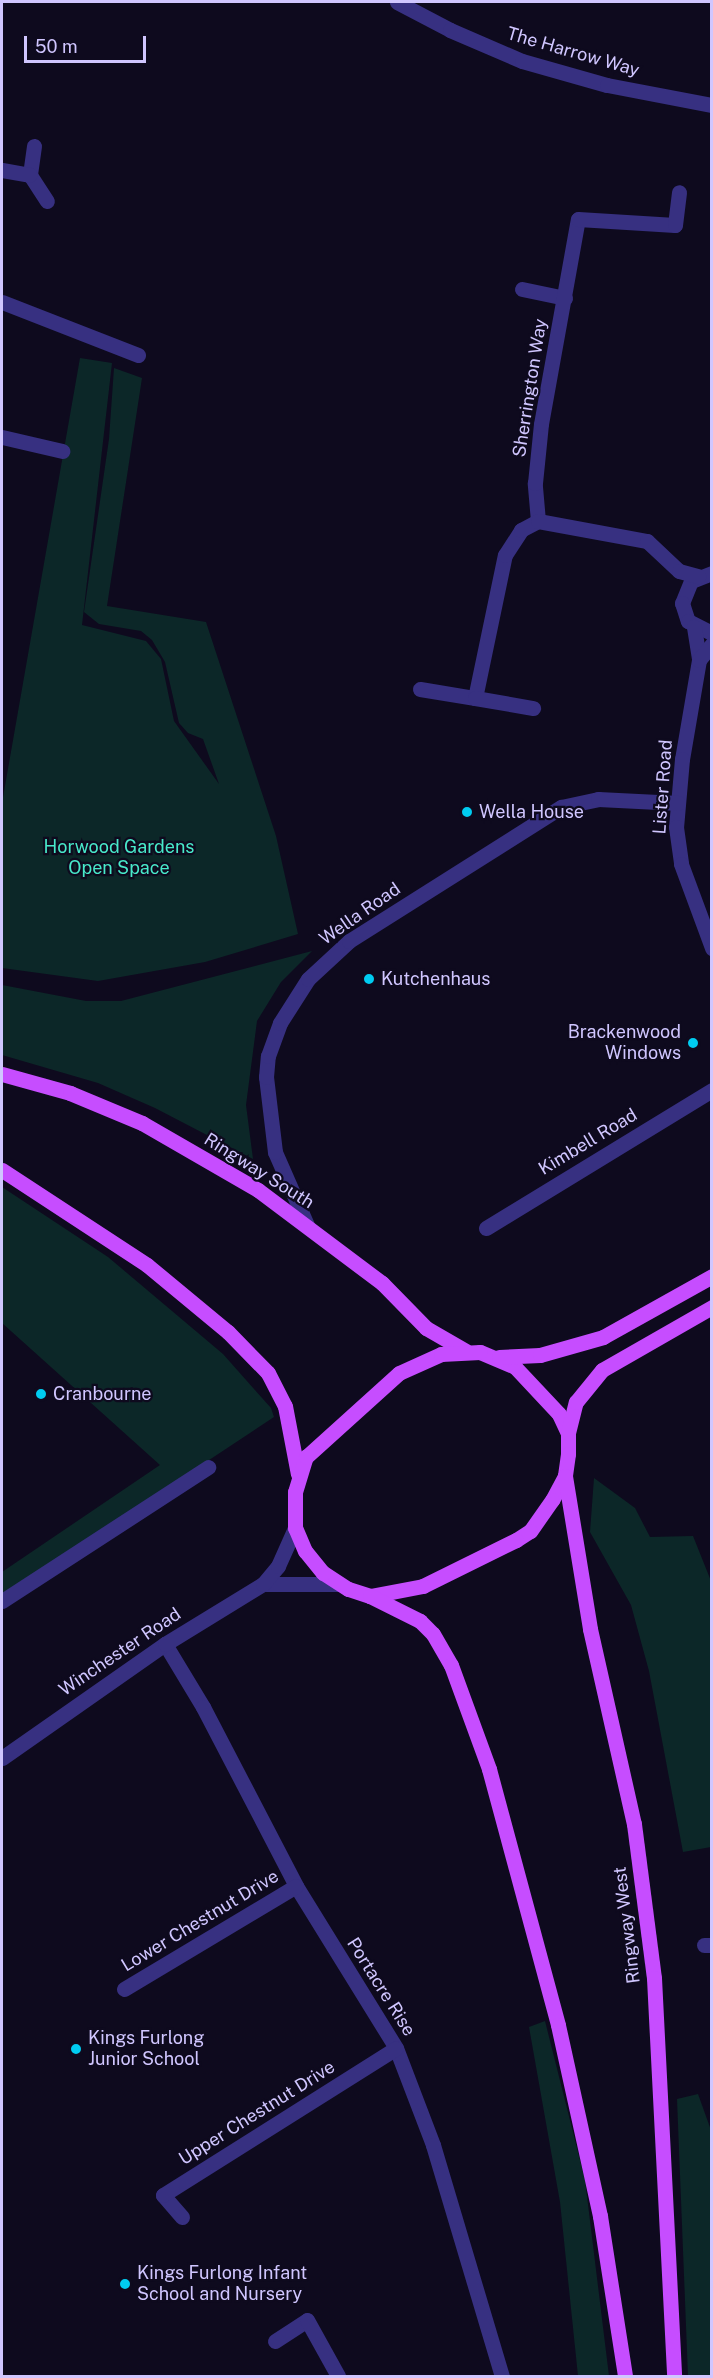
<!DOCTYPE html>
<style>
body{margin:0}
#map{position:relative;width:713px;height:2378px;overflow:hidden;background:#0e0a1e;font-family:"Public Sans",sans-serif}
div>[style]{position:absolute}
.green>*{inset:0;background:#0c2728}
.minor>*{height:15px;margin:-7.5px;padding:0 7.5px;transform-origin:7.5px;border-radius:7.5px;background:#373081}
.major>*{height:15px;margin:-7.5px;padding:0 7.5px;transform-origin:7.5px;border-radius:7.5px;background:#c64dff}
.dots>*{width:16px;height:16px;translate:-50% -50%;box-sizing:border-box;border:3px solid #0e0a1e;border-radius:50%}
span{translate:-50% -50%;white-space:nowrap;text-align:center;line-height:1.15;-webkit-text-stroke:4.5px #0e0a1e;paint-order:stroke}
.street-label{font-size:18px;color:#d0c6ff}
.poi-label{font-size:18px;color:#d0c6ff}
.left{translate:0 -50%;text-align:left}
.right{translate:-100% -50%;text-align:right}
.park-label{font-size:18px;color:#48e9ca}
.frame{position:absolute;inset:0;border:3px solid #d0c6ff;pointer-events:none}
.scale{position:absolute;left:24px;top:36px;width:122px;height:27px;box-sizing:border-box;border:3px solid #d0c6ff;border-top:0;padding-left:8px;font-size:18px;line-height:21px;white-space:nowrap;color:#d0c6ff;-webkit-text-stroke:4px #0e0a1e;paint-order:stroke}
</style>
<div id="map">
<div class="green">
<i style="clip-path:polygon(80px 358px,112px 363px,82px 625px,146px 641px,161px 659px,174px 721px,219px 784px,203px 739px,188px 733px,179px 723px,165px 662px,152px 640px,141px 631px,99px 624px,84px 612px,109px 439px,114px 368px,142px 378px,107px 606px,206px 622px,276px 836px,298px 934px,205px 962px,98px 981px,2px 968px,2px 803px)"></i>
<i style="clip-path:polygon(312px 951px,281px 982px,257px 1021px,246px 1105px,253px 1159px,155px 1108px,98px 1083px,2px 1055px,2px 985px,86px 1001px,121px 1001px)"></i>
<i style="clip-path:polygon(2px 1187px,108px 1257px,223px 1354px,271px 1408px,274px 1417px,2px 1597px,2px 1572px,160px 1465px,2px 1323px)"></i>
<i style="clip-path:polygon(594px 1478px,635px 1508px,650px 1537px,693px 1536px,711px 1581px,711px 1847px,683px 1852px,649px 1671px,631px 1605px,590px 1532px)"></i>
<i style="clip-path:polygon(545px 2021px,585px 2180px,609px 2376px,578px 2376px,560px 2202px,529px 2027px)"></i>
<i style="clip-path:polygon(698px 2094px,712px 2133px,711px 2376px,688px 2376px,677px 2099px)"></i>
</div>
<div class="minor">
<i style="left:397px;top:2px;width:60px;rotate:27.8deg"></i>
<i style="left:450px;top:30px;width:78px;rotate:23.3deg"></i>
<i style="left:522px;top:61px;width:88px;rotate:15.8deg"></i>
<i style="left:607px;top:85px;width:107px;rotate:10.8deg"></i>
<i style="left:34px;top:146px;width:29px;rotate:98deg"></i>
<i style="left:30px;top:175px;width:31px;rotate:57deg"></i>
<i style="left:2px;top:170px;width:28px;rotate:10deg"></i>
<i style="left:522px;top:289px;width:44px;rotate:11.8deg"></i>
<i style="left:2px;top:302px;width:146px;rotate:21.3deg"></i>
<i style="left:2px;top:437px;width:62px;rotate:13.1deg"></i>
<i style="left:538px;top:521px;width:38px;rotate:-95deg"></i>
<i style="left:535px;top:483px;width:59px;rotate:-84.2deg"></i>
<i style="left:541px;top:424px;width:208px;rotate:-79.8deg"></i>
<i style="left:578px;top:219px;width:97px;rotate:3.5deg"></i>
<i style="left:675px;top:225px;width:33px;rotate:-83deg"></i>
<i style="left:712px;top:573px;width:22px;rotate:159deg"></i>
<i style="left:691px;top:581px;width:24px;rotate:112deg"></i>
<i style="left:682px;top:603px;width:19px;rotate:72deg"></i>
<i style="left:688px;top:621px;width:27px;rotate:27deg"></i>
<i style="left:694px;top:627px;width:33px;rotate:81deg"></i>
<i style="left:699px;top:660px;width:100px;rotate:99.7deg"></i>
<i style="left:682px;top:759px;width:68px;rotate:95deg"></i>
<i style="left:676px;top:827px;width:37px;rotate:82deg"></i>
<i style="left:681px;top:864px;width:90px;rotate:69.7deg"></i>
<i style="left:699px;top:660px;width:21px;rotate:-51deg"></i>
<i style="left:420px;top:689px;width:56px;rotate:9.3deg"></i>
<i style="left:475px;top:698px;width:146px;rotate:-78.2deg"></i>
<i style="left:505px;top:555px;width:30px;rotate:-57deg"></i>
<i style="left:521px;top:530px;width:19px;rotate:-28deg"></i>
<i style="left:538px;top:521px;width:111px;rotate:10.4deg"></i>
<i style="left:647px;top:541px;width:44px;rotate:43.2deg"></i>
<i style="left:679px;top:571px;width:20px;rotate:15deg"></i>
<i style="left:475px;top:698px;width:59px;rotate:9.8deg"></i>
<i style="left:307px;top:1225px;width:80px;rotate:-113.7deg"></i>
<i style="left:275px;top:1152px;width:76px;rotate:-96.8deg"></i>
<i style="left:266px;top:1077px;width:21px;rotate:-85deg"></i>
<i style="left:268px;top:1056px;width:35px;rotate:-70deg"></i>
<i style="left:280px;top:1023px;width:52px;rotate:-57.5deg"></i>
<i style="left:308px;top:979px;width:56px;rotate:-42.8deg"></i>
<i style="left:349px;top:941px;width:251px;rotate:-32.3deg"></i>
<i style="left:561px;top:807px;width:38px;rotate:-12deg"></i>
<i style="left:598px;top:799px;width:80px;rotate:2.9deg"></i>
<i style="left:486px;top:1228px;width:265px;rotate:-31.4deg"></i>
<i style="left:263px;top:1584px;width:76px"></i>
<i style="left:2px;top:1601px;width:246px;rotate:-33deg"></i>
<i style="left:165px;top:1644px;width:74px;rotate:58.9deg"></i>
<i style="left:203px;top:1707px;width:202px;rotate:62.5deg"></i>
<i style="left:296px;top:1886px;width:190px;rotate:58.3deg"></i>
<i style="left:396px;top:2048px;width:104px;rotate:69.1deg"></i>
<i style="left:433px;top:2145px;width:241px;rotate:73.4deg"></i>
<i style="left:2px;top:1758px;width:199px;rotate:-35deg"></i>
<i style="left:165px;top:1644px;width:115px;rotate:-31.5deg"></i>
<i style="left:263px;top:1584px;width:23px;rotate:-50deg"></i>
<i style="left:278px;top:1566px;width:42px;rotate:-65.9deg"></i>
<i style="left:704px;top:1945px;width:8px"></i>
<i style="left:124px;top:1989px;width:200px;rotate:-30.9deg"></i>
<i style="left:182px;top:2217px;width:29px;rotate:-131deg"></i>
<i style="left:163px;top:2195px;width:275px;rotate:-32.2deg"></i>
<i style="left:275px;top:2341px;width:38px;rotate:-33deg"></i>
<i style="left:307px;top:2320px;width:64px;rotate:61deg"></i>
</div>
<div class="major">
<i style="left:2px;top:1074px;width:71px;rotate:15.6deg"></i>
<i style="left:70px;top:1093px;width:78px;rotate:22.6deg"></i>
<i style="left:142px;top:1123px;width:134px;rotate:30deg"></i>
<i style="left:258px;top:1190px;width:155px;rotate:36.9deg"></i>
<i style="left:382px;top:1283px;width:63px;rotate:45.6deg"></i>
<i style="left:426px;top:1328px;width:46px;rotate:29.9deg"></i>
<i style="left:2px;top:1170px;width:173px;rotate:33.2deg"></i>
<i style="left:147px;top:1265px;width:105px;rotate:39.6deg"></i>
<i style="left:228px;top:1332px;width:57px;rotate:45.7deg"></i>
<i style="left:268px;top:1373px;width:37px;rotate:63deg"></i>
<i style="left:285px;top:1406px;width:69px;rotate:79.2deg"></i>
<i style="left:480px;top:1352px;width:38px;rotate:23deg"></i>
<i style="left:515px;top:1367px;width:64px;rotate:46.9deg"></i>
<i style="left:559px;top:1414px;width:21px;rotate:65deg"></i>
<i style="left:568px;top:1433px;width:21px;rotate:90deg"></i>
<i style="left:568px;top:1454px;width:22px;rotate:98deg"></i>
<i style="left:565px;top:1476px;width:27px;rotate:118deg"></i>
<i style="left:552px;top:1500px;width:38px;rotate:125deg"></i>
<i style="left:530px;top:1531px;width:17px;rotate:147deg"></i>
<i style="left:516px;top:1540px;width:104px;rotate:153.7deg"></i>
<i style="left:423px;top:1586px;width:54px;rotate:169.3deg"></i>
<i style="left:370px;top:1596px;width:23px;rotate:-162deg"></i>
<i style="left:348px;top:1589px;width:30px;rotate:-147deg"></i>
<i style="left:323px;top:1573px;width:28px;rotate:-129deg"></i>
<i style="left:305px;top:1551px;width:25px;rotate:-113deg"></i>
<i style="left:295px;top:1528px;width:36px;rotate:-90deg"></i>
<i style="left:295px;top:1492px;width:37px;rotate:-73deg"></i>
<i style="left:306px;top:1457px;width:125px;rotate:-42.1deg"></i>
<i style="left:399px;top:1373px;width:46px;rotate:-24.3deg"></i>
<i style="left:441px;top:1354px;width:39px;rotate:-3deg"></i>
<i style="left:499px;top:1357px;width:41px;rotate:-2.8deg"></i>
<i style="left:540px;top:1355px;width:66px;rotate:-15.9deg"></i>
<i style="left:603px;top:1337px;width:125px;rotate:-29.2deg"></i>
<i style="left:568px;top:1433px;width:32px;rotate:-76deg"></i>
<i style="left:576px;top:1402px;width:41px;rotate:-50.9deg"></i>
<i style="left:602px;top:1370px;width:127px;rotate:-29.8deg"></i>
<i style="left:565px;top:1476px;width:155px;rotate:80.7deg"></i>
<i style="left:590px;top:1629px;width:200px;rotate:77.3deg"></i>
<i style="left:634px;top:1824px;width:155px;rotate:82.6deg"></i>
<i style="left:654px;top:1978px;width:399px;rotate:87.1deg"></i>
<i style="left:370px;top:1596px;width:56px;rotate:26.6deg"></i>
<i style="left:420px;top:1621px;width:18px;rotate:45deg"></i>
<i style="left:433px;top:1634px;width:36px;rotate:60deg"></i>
<i style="left:451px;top:1665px;width:111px;rotate:69.9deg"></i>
<i style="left:489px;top:1769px;width:265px;rotate:74.9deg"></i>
<i style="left:558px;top:2025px;width:196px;rotate:77.6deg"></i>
<i style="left:600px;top:2216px;width:162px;rotate:81.1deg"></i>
</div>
<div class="dots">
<i style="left:467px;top:812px;background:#00ccf1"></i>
<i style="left:369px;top:979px;background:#00ccf1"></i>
<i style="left:693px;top:1043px;background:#00ccf1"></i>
<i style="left:41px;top:1394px;background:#00ccf1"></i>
<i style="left:76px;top:2049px;background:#00ccf1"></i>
<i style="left:125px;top:2284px;background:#00ccf1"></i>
</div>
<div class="street-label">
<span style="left:573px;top:52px;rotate:16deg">The Harrow Way</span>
<span style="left:530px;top:388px;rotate:-81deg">Sherrington Way</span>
<span style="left:663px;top:787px;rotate:-86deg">Lister Road</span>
<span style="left:360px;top:914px;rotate:-35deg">Wella Road</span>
<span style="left:588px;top:1142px;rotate:-31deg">Kimbell Road</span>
<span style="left:259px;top:1171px;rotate:32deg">Ringway South</span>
<span style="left:120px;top:1652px;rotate:-34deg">Winchester Road</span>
<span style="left:200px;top:1921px;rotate:-31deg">Lower Chestnut Drive</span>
<span style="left:627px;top:1925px;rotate:-97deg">Ringway West</span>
<span style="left:381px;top:1987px;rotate:58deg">Portacre Rise</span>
<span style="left:257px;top:2113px;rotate:-32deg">Upper Chestnut Drive</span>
</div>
<div class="poi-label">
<span class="left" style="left:479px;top:812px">Wella House</span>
<span class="left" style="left:381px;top:979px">Kutchenhaus</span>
<span class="right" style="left:681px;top:1043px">Brackenwood<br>Windows</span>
<span class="left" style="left:53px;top:1394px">Cranbourne</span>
<span class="left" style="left:88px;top:2049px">Kings Furlong<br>Junior School</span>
<span class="left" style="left:137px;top:2284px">Kings Furlong Infant<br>School and Nursery</span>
</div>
<div class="park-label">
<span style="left:119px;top:858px">Horwood Gardens<br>Open Space</span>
</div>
<div class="frame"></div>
<div class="scale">50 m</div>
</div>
